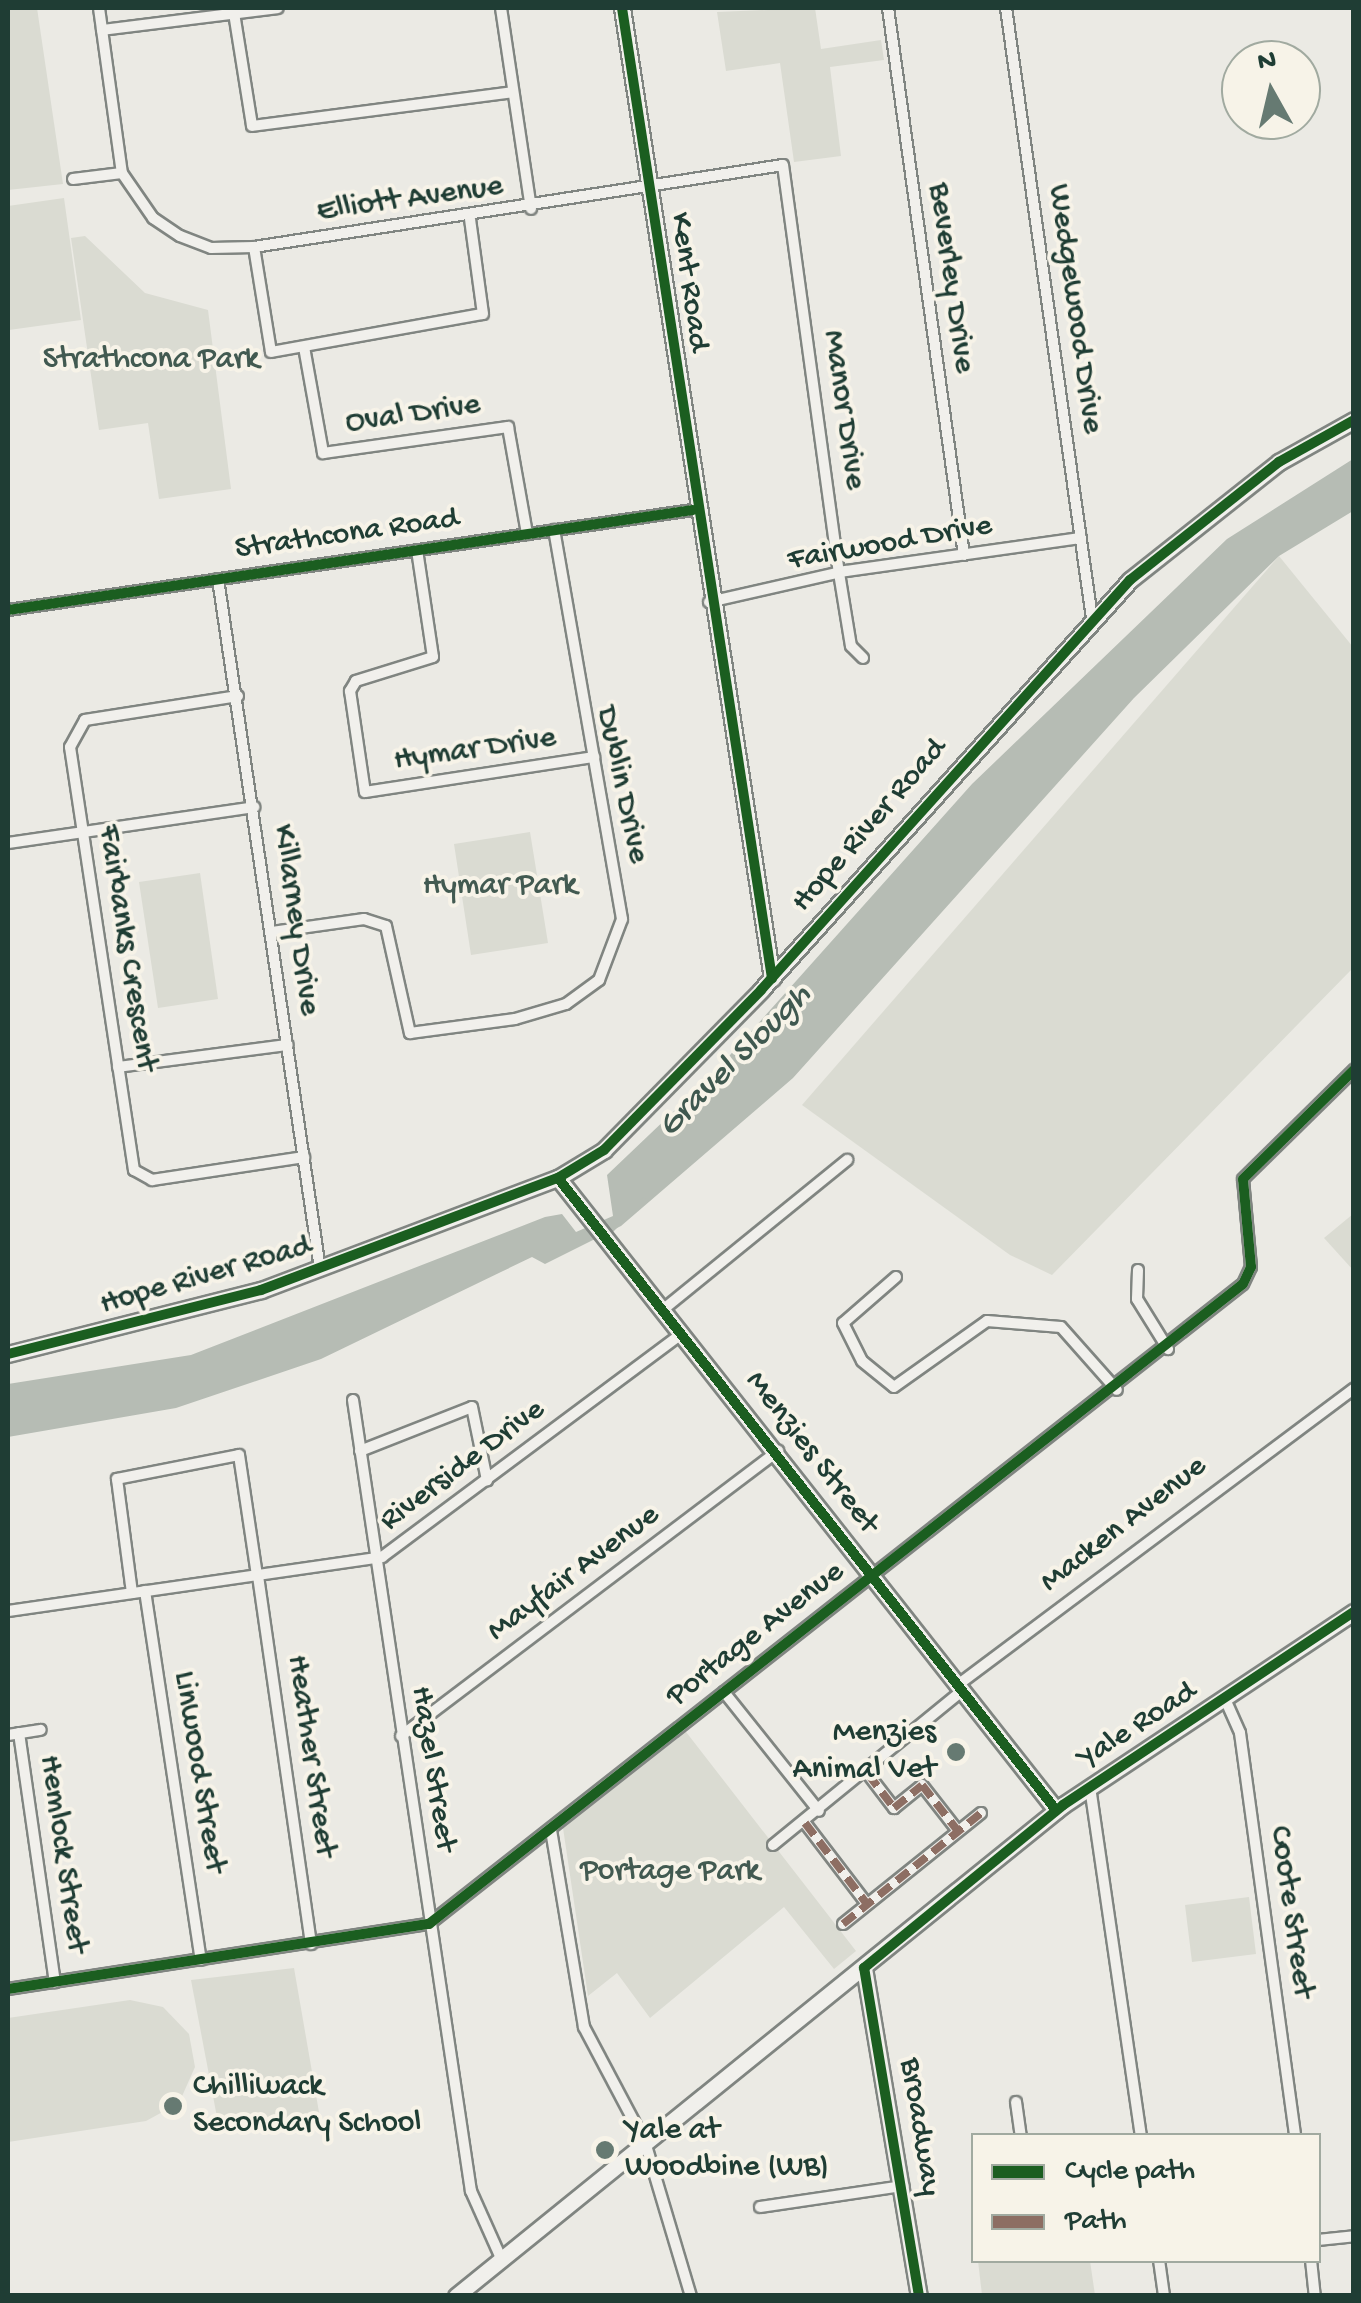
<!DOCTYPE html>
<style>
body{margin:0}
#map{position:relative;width:1361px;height:2303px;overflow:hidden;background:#ebeae4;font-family:"Gochi Hand",sans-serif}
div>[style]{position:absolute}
.green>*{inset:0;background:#dadbd2}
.water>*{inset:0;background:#b6bcb4}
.stream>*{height:2.5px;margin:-1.25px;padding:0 1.25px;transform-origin:1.25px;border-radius:1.25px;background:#b6bcb4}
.roads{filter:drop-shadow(2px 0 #808581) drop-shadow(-2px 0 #808581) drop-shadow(0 2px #808581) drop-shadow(0 -2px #808581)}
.street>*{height:10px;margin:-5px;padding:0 5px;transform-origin:5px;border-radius:5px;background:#f1f0ec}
.secondary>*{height:15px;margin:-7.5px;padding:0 7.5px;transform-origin:7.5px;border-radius:7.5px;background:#f1f0ec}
.quiet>*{height:8px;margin-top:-4px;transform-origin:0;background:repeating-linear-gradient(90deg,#8d6e63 0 15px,transparent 0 23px)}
.cycleway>*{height:10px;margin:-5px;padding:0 5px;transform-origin:5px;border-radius:5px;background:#1b5e20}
.dots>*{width:28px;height:28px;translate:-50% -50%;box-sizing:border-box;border:5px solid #f7f3e8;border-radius:50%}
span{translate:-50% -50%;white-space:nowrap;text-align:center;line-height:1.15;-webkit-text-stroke:8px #f7f3e8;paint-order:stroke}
.street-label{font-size:32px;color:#1f3d34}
.park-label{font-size:32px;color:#425a51}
.poi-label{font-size:32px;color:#1f3d34}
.right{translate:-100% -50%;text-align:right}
.left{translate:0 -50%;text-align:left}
.water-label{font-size:35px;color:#3f584f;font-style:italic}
.frame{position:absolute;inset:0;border:10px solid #1f3d34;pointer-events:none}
.legend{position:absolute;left:971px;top:2133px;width:350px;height:130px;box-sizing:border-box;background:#f7f3e8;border:2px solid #a1aaa0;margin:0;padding:12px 18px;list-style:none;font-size:30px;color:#1f3d34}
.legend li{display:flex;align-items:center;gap:20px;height:50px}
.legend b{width:50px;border:2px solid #a1aaa0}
.north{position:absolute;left:1221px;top:40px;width:100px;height:100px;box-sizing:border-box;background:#f7f3e8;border:2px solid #a1aaa0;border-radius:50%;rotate:352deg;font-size:28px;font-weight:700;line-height:40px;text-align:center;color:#1f3d34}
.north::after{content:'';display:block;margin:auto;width:35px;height:45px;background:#667a72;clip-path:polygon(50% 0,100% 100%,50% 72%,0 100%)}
</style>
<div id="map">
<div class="green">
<i style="clip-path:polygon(8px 8px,37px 8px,63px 184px,8px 190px)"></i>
<i style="clip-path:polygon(815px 8px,821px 49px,881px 40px,884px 60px,830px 67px,841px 156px,794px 162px,780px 63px,726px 71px,717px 12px)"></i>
<i style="clip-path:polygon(64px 198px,81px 320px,9px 330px,8px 206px)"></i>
<i style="clip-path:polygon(85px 236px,145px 293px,208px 310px,231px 489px,159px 499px,148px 423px,99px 430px,71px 238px)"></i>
<i style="clip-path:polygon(1279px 556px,1353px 647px,1353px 968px,1052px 1275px,1010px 1255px,802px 1105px)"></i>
<i style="clip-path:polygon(530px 832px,548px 943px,471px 955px,454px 844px)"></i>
<i style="clip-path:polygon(200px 873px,218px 999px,158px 1008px,139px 882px)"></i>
<i style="clip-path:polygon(1353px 1214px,1353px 1270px,1324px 1238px)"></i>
<i style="clip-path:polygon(683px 1728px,856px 1951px,834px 1969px,784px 1907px,650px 2018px,617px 1973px,588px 1996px,563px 1828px)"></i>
<i style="clip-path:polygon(1249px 1897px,1256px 1954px,1192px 1962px,1185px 1905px)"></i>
<i style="clip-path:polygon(294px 1968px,320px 2118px,220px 2133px,191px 1980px)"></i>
<i style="clip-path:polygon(130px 2000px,163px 2007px,189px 2034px,195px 2067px,179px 2103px,146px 2121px,8px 2142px,8px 2018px)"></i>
<i style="clip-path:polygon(978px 2261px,1090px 2261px,1095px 2295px,982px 2295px)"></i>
</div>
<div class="water">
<i style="clip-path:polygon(1353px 459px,1353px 511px,1279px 556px,1134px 698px,793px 1078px,621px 1226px,545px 1264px,532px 1257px,321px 1359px,176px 1408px,8px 1437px,8px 1384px,191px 1355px,545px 1217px,562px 1214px,576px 1232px,613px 1216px,607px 1175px,713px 1074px,972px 784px,1227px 539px)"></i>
</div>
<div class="stream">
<i style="left:609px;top:1233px;width:49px;rotate:-45deg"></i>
</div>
<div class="roads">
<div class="street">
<i style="left:99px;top:8px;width:167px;rotate:82.1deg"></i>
<i style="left:501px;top:8px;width:203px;rotate:81.5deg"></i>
<i style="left:888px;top:8px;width:552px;rotate:82.09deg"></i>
<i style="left:1006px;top:8px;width:616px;rotate:81.98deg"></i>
<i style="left:234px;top:13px;width:114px;rotate:80.9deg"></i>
<i style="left:252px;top:126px;width:263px;rotate:-7.4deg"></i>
<i style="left:102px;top:30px;width:177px;rotate:-7.1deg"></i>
<i style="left:73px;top:179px;width:49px;rotate:-7deg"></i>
<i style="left:122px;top:173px;width:55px;rotate:55.4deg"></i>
<i style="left:153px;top:218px;width:32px;rotate:34deg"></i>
<i style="left:180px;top:236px;width:33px;rotate:21deg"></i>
<i style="left:211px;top:248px;width:43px;rotate:-1.3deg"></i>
<i style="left:254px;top:247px;width:535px;rotate:-8.81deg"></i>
<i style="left:783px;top:165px;width:412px;rotate:82.2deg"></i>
<i style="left:839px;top:573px;width:74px;rotate:80.7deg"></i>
<i style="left:851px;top:646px;width:17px;rotate:45deg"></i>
<i style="left:254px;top:247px;width:106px;rotate:80.8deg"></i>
<i style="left:271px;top:352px;width:215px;rotate:-10.2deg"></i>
<i style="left:483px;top:314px;width:96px;rotate:-97.8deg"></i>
<i style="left:304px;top:347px;width:108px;rotate:79.8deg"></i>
<i style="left:323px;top:453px;width:187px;rotate:-8deg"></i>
<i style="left:508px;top:427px;width:109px;rotate:79.9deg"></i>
<i style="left:417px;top:550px;width:108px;rotate:81.5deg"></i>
<i style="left:433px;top:657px;width:81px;rotate:162.7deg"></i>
<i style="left:356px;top:681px;width:12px;rotate:121deg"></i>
<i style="left:350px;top:691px;width:102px;rotate:81.6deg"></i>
<i style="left:365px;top:792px;width:232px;rotate:-8.7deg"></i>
<i style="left:218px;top:579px;width:697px;rotate:81.59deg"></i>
<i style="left:709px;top:602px;width:140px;rotate:-12.8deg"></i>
<i style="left:846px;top:571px;width:237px;rotate:-8deg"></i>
<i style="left:8px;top:610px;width:692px;rotate:-8.31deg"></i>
<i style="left:238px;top:696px;width:155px;rotate:171.1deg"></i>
<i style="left:85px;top:720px;width:31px;rotate:119deg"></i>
<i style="left:70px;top:747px;width:428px;rotate:81.4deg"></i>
<i style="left:134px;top:1170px;width:21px;rotate:29deg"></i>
<i style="left:152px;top:1180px;width:154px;rotate:-8.6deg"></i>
<i style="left:8px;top:843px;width:249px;rotate:-8.3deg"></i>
<i style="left:272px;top:932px;width:93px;rotate:-8deg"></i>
<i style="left:364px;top:919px;width:23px;rotate:18deg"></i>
<i style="left:386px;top:926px;width:110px;rotate:77.4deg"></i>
<i style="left:410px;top:1033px;width:106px;rotate:-7.6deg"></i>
<i style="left:515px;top:1019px;width:53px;rotate:-16.4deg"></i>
<i style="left:566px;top:1004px;width:41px;rotate:-36deg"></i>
<i style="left:599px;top:980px;width:65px;rotate:-69.3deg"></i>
<i style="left:622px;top:919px;width:395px;rotate:-99.9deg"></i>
<i style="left:118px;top:1067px;width:171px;rotate:-7.4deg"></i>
<i style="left:1138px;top:1270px;width:29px;rotate:92deg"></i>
<i style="left:1137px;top:1299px;width:59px;rotate:58.2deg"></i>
<i style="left:896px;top:1277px;width:70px;rotate:139deg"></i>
<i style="left:843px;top:1323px;width:42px;rotate:63.4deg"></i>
<i style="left:862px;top:1361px;width:41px;rotate:39.1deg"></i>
<i style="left:894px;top:1387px;width:114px;rotate:-35.4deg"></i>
<i style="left:987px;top:1321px;width:74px;rotate:4.6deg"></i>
<i style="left:1061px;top:1327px;width:84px;rotate:48.4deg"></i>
<i style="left:665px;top:1308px;width:235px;rotate:-39.1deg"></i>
<i style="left:353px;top:1400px;width:800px;rotate:81.52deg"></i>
<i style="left:471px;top:2191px;width:73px;rotate:65.9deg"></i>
<i style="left:360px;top:1451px;width:120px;rotate:-21.4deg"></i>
<i style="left:472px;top:1407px;width:75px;rotate:78.4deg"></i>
<i style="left:258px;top:1576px;width:372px;rotate:81.8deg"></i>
<i style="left:145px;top:1591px;width:373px;rotate:81.4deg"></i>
<i style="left:132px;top:1593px;width:115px;rotate:-97.5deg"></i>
<i style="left:117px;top:1479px;width:124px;rotate:-11.1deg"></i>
<i style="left:239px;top:1455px;width:121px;rotate:81.5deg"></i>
<i style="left:8px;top:1611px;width:378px;rotate:-8.2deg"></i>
<i style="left:382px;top:1557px;width:375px;rotate:-36.7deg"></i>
<i style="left:959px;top:1684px;width:493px;rotate:-36.8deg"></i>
<i style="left:724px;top:1692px;width:152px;rotate:51.4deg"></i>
<i style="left:1225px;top:1699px;width:37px;rotate:66deg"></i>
<i style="left:1240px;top:1733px;width:407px;rotate:82.2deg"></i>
<i style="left:19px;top:1733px;width:252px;rotate:81.8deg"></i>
<i style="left:8px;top:1735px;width:33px;rotate:-9deg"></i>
<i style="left:401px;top:1736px;width:473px;rotate:-37.1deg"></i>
<i style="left:868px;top:1774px;width:43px;rotate:52.6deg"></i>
<i style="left:894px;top:1808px;width:36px;rotate:-39deg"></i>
<i style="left:922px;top:1785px;width:58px;rotate:52deg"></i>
<i style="left:1090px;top:1787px;width:353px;rotate:81.7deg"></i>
<i style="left:805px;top:1823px;width:102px;rotate:52.6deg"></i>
<i style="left:551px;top:1830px;width:200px;rotate:80.5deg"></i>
<i style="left:584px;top:2027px;width:130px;rotate:62.1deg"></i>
<i style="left:645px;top:2142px;width:161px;rotate:73.4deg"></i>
<i style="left:773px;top:1845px;width:245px;rotate:-39.2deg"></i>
<i style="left:843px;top:1924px;width:177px;rotate:-38.8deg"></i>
<i style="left:8px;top:1989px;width:426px;rotate:-8.8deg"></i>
<i style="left:429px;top:1924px;width:1035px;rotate:-38.18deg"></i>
<i style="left:1243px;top:1284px;width:19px;rotate:-65deg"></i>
<i style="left:1251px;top:1267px;width:88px;rotate:-95.2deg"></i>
<i style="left:1243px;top:1179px;width:156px;rotate:-44.5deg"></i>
<i style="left:1016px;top:2102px;width:34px;rotate:82deg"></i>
<i style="left:760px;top:2207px;width:145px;rotate:-8.4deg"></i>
<i style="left:1318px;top:2240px;width:36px;rotate:-6deg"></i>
<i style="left:1159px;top:2260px;width:36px;rotate:82deg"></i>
<i style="left:1311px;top:2260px;width:36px;rotate:84deg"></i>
</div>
<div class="secondary">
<i style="left:622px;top:8px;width:982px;rotate:81.21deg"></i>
<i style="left:558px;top:1178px;width:805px;rotate:51.76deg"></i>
<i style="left:8px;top:1354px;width:261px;rotate:-14.2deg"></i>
<i style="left:261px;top:1290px;width:317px;rotate:-20.7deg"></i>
<i style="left:558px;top:1178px;width:54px;rotate:-31.3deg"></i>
<i style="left:604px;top:1150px;width:224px;rotate:-45.5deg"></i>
<i style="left:761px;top:990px;width:552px;rotate:-48.01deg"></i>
<i style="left:1130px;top:580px;width:190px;rotate:-38.4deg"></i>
<i style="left:1279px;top:462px;width:86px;rotate:-29.2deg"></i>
<i style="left:864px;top:1968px;width:333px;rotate:80.5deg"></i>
<i style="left:456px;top:2296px;width:781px;rotate:-38.97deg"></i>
<i style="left:1063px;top:1805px;width:349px;rotate:-33.6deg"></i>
</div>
</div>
<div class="quiet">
<i style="left:868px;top:1774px;width:43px;rotate:52.6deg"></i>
<i style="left:894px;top:1808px;width:36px;rotate:-39deg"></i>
<i style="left:922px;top:1785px;width:58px;rotate:52deg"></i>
<i style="left:805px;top:1823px;width:102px;rotate:52.6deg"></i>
<i style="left:843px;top:1924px;width:177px;rotate:-38.8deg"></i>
</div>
<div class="cycleway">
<i style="left:622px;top:8px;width:982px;rotate:81.21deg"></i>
<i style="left:8px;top:610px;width:692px;rotate:-8.31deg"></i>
<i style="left:558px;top:1178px;width:805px;rotate:51.76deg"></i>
<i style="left:8px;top:1354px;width:261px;rotate:-14.2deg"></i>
<i style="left:261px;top:1290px;width:317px;rotate:-20.7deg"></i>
<i style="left:558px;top:1178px;width:54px;rotate:-31.3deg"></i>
<i style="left:604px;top:1150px;width:224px;rotate:-45.5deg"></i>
<i style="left:761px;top:990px;width:552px;rotate:-48.01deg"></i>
<i style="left:1130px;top:580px;width:190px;rotate:-38.4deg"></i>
<i style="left:1279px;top:462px;width:86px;rotate:-29.2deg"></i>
<i style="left:8px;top:1989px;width:426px;rotate:-8.8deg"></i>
<i style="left:429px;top:1924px;width:1035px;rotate:-38.18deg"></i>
<i style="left:1243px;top:1284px;width:19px;rotate:-65deg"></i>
<i style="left:1251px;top:1267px;width:88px;rotate:-95.2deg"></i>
<i style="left:1243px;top:1179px;width:156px;rotate:-44.5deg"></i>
<i style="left:919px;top:2296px;width:333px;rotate:-99.5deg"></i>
<i style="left:864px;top:1968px;width:257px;rotate:-39.3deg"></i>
<i style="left:1063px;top:1805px;width:349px;rotate:-33.6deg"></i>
</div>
<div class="dots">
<i style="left:956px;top:1752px;background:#667a72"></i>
<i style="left:173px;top:2106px;background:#667a72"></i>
<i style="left:605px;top:2150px;background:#667a72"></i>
</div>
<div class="street-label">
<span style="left:410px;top:200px;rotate:-8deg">Elliott Avenue</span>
<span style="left:950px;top:278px;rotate:82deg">Beverley Drive</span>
<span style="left:688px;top:282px;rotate:82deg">Kent Road</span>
<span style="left:1074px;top:309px;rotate:82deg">Wedgewood Drive</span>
<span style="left:843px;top:410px;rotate:82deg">Manor Drive</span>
<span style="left:413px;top:415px;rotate:-8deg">Oval Drive</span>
<span style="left:347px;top:535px;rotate:-8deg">Strathcona Road</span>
<span style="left:890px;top:544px;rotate:-10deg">Fairwood Drive</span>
<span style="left:475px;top:750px;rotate:-8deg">Hymar Drive</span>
<span style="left:621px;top:785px;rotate:78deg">Dublin Drive</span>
<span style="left:870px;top:826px;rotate:-49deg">Hope River Road</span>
<span style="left:295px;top:920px;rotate:82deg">Killarney Drive</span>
<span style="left:126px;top:948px;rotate:81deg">Fairbanks Crescent</span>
<span style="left:206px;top:1276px;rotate:-16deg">Hope River Road</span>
<span style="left:811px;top:1453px;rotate:52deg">Menzies Street</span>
<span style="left:463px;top:1466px;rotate:-37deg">Riverside Drive</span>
<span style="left:1124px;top:1525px;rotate:-38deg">Macken Avenue</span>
<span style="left:574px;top:1574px;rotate:-37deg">Mayfair Avenue</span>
<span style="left:756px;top:1635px;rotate:-38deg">Portage Avenue</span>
<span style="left:1138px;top:1726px;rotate:-33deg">Yale Road</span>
<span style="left:310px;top:1756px;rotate:82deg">Heather Street</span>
<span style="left:432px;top:1769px;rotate:81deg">Hazel Street</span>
<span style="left:198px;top:1772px;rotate:81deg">Linwood Street</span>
<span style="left:62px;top:1854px;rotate:82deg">Hemlock Street</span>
<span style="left:1290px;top:1912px;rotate:82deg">Coote Street</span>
<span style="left:919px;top:2127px;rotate:81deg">Broadway</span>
</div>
<div class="park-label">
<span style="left:151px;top:360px">Strathcona Park</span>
<span style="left:500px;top:886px">Hymar Park</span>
<span style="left:670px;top:1872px">Portage Park</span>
</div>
<div class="poi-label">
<span class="right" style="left:936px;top:1752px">Menzies<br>Animal Vet</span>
<span class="left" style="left:193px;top:2106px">Chilliwack<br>Secondary School</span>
<span class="left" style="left:625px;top:2150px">Yale at<br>Woodbine (WB)</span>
</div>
<div class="water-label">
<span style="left:736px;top:1062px;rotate:-45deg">Gravel Slough</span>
</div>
<div class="frame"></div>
<ul class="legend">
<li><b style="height:12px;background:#1b5e20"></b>Cycle path</li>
<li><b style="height:12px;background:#8d6e63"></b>Path</li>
</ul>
<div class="north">N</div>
</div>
